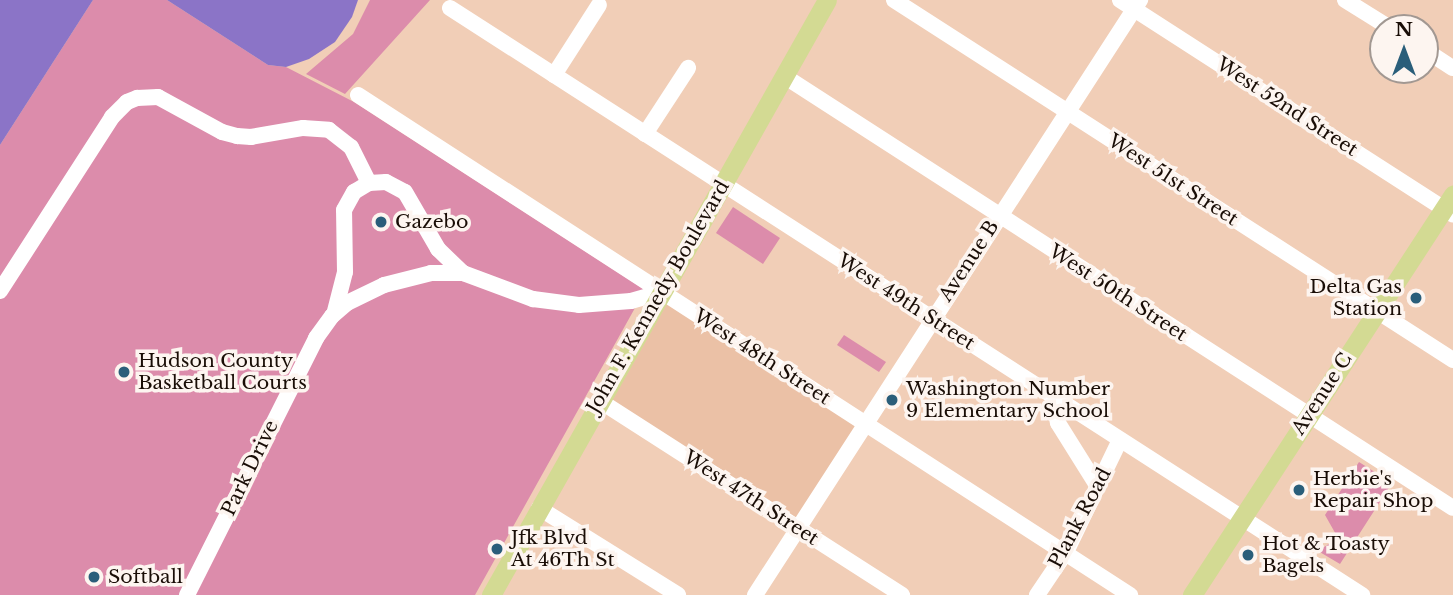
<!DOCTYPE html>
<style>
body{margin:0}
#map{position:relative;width:1453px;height:595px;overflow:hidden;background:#f1ceb7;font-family:"Libre Baskerville",serif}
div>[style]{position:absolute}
.built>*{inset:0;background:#ebc1a6}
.green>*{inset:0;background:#dc8cab}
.water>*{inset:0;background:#8b74c7}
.minor>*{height:16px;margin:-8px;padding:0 8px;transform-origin:8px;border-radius:8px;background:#fff}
.major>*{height:19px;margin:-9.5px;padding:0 9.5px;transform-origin:9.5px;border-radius:9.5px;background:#d3da93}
.dots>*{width:19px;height:19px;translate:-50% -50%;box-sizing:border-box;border:4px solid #fdf5f0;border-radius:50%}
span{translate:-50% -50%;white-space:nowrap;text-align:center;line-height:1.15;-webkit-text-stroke:7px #fdf5f0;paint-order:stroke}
.street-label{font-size:19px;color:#190d06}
.poi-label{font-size:19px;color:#190d06}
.left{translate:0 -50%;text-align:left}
.right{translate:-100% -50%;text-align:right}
.north{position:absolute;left:1369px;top:14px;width:70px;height:70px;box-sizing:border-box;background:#fdf5f0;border:2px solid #a29892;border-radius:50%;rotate:0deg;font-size:19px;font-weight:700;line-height:28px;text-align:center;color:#190d06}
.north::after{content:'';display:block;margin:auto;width:24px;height:32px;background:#2a5e7a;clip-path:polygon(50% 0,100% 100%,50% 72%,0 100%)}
</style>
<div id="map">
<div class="built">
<i style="clip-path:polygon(662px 292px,864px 423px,797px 528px,600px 401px)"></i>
</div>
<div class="green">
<i style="clip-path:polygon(93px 0,167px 0,268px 65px,286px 67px,354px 102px,645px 290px,475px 595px,0 595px,0 145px)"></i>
<i style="clip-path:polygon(370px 0,430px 0,345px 94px,306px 74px,353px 34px)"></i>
<i style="clip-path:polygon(733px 207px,780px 238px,763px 264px,716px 233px)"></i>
<i style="clip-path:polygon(844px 335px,886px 362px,879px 372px,837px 345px)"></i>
<i style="clip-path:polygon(1359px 462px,1392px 483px,1340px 564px,1318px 551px,1338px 538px,1325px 515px)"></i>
</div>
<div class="water">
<i style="clip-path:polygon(0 0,93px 0,0 145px)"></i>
<i style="clip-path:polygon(167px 0,358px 0,352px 17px,335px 42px,309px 59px,286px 67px,268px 65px)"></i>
</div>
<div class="minor">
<i style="left:894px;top:0;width:665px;rotate:32.78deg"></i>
<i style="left:1120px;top:0;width:396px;rotate:32.8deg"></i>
<i style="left:1345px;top:0;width:53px;rotate:31.9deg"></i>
<i style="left:450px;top:8px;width:1085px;rotate:32.77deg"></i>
<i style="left:1425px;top:50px;width:33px;rotate:33deg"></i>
<i style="left:554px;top:75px;width:83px;rotate:-57.3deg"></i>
<i style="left:784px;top:76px;width:796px;rotate:32.85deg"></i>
<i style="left:358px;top:95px;width:920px;rotate:32.93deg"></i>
<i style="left:645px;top:134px;width:79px;rotate:-56.9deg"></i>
<i style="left:0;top:291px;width:207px;rotate:-57.2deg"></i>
<i style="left:112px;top:117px;width:21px;rotate:-45deg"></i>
<i style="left:127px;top:102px;width:11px;rotate:-22deg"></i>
<i style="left:137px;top:98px;width:21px;rotate:-3deg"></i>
<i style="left:158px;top:97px;width:73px;rotate:28.7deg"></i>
<i style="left:222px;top:132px;width:16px;rotate:15deg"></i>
<i style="left:237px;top:136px;width:14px;rotate:4deg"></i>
<i style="left:251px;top:137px;width:53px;rotate:-9.8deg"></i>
<i style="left:303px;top:128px;width:26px;rotate:4deg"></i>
<i style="left:329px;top:130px;width:28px;rotate:38deg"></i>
<i style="left:351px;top:147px;width:40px;rotate:63.4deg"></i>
<i style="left:335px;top:311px;width:40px;rotate:-75.6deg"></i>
<i style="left:345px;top:272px;width:62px;rotate:-90.9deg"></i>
<i style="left:344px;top:210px;width:21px;rotate:-61deg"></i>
<i style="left:354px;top:192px;width:17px;rotate:-31deg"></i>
<i style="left:369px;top:183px;width:17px;rotate:-3deg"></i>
<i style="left:386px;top:182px;width:21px;rotate:28deg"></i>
<i style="left:405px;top:192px;width:66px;rotate:59.9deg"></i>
<i style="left:438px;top:249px;width:35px;rotate:44deg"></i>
<i style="left:600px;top:401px;width:359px;rotate:32.7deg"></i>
<i style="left:1065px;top:404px;width:16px;rotate:120deg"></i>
<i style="left:1057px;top:418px;width:5px;rotate:79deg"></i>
<i style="left:1058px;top:423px;width:75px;rotate:58deg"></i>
<i style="left:539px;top:508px;width:164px;rotate:32deg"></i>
<i style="left:187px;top:595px;width:288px;rotate:-63.3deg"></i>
<i style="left:316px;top:338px;width:27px;rotate:-54deg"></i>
<i style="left:332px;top:316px;width:20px;rotate:-41deg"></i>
<i style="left:347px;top:303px;width:41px;rotate:-25.9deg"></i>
<i style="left:384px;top:285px;width:49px;rotate:-14.3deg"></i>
<i style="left:431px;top:273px;width:32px"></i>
<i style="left:463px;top:273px;width:75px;rotate:20.4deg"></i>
<i style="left:533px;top:299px;width:46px;rotate:7.4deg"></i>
<i style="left:579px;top:305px;width:52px;rotate:-4.4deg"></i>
<i style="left:631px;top:301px;width:32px;rotate:-16deg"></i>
<i style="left:755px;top:595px;width:709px;rotate:-57.09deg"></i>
<i style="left:1037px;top:595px;width:52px;rotate:-56deg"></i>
<i style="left:1066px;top:552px;width:124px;rotate:-64.3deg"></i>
</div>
<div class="major">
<i style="left:491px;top:595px;width:683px;rotate:-60.55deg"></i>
<i style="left:1192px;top:595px;width:478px;rotate:-56.9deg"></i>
</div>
<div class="dots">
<i style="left:381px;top:222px;background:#2a5e7a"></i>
<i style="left:1416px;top:298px;background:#2a5e7a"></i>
<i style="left:124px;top:372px;background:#2a5e7a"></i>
<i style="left:892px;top:400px;background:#2a5e7a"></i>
<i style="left:1299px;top:490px;background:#2a5e7a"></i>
<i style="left:497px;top:549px;background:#2a5e7a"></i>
<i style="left:1248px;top:555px;background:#2a5e7a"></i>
<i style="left:94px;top:577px;background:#2a5e7a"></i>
</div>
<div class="street-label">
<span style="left:1287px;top:107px;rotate:33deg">West 52nd Street</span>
<span style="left:1173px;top:180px;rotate:33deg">West 51st Street</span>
<span style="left:969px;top:261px;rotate:-57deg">Avenue B</span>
<span style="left:1118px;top:293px;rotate:33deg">West 50th Street</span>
<span style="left:658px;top:297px;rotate:-60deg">John F. Kennedy Boulevard</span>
<span style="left:906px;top:302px;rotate:33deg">West 49th Street</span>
<span style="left:762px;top:357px;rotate:33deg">West 48th Street</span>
<span style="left:1322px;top:394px;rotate:-57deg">Avenue C</span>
<span style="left:250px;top:468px;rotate:-64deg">Park Drive</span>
<span style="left:751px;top:498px;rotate:33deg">West 47th Street</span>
<span style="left:1080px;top:518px;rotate:-62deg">Plank Road</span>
</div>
<div class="poi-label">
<span class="left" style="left:395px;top:222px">Gazebo</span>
<span class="right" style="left:1402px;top:298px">Delta Gas<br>Station</span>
<span class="left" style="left:138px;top:372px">Hudson County<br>Basketball Courts</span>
<span class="left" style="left:906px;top:400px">Washington Number<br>9 Elementary School</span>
<span class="left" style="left:1313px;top:490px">Herbie's<br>Repair Shop</span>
<span class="left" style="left:511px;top:549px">Jfk Blvd<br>At 46Th St</span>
<span class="left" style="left:1262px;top:555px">Hot &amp; Toasty<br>Bagels</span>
<span class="left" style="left:108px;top:577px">Softball</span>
</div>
<div class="north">N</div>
</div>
